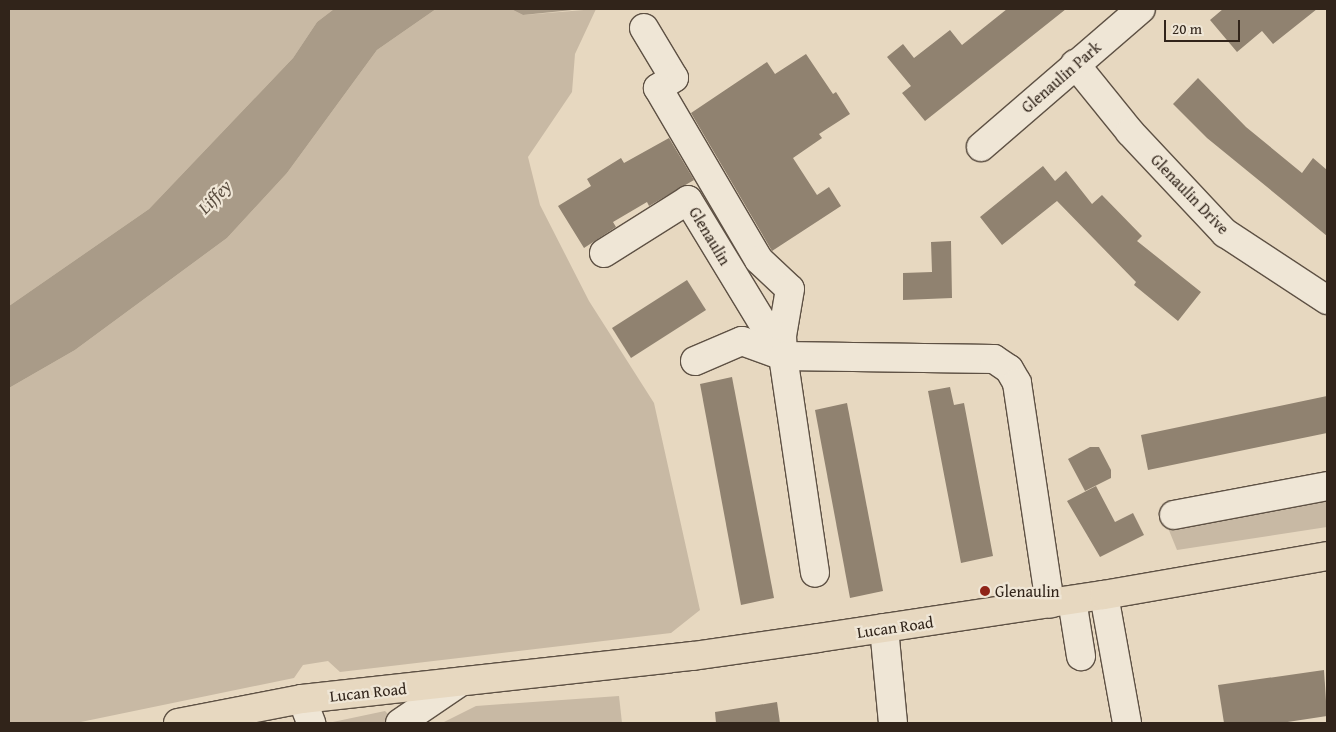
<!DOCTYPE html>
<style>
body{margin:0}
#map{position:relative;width:1336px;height:732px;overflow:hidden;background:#e7d8c0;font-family:"Gentium Book Plus",serif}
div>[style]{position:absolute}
.green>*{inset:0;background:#c8b9a4}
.water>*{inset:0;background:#a99b88}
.building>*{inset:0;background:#908270}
.roads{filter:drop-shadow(1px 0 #5e5144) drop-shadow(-1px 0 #5e5144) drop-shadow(0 1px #5e5144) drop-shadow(0 -1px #5e5144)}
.minor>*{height:28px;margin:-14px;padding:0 14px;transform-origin:14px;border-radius:14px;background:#efe6d6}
.major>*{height:28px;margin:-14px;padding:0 14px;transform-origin:14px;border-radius:14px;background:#e7d8c0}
.dots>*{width:14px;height:14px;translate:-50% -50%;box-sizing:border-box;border:2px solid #efe6d6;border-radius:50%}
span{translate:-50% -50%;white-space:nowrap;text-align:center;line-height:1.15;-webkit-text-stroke:4.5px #efe6d6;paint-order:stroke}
.street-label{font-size:16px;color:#31241a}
.poi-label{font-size:16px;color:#31241a}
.left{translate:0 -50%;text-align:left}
.water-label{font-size:18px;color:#5b4e40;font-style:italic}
.frame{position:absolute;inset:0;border:10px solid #31241a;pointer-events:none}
.scale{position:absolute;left:1164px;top:20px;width:76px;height:22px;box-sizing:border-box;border:2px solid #31241a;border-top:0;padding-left:6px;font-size:15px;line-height:18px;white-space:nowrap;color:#31241a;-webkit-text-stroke:4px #efe6d6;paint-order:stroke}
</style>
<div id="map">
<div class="green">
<i style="clip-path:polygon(9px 9px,334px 9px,317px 22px,293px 58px,149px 209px,9px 306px)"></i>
<i style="clip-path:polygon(436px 9px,511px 9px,523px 15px,596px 9px,575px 54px,572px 92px,528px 157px,540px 205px,589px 301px,654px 403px,700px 610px,671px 633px,340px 672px,328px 661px,303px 665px,294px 678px,76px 723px,9px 723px,9px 388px,75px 350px,227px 238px,287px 173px,377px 50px)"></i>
<i style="clip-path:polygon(1327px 492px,1327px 527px,1177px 550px,1166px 523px)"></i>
<i style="clip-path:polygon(619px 696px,622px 723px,442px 723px,476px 706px)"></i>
<i style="clip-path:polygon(385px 711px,391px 717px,385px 723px,328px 723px)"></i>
</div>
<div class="water">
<i style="clip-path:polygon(334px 9px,436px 9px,377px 50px,287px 173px,227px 238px,75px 350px,9px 388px,9px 306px,149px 209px,293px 58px,317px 22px)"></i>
<i style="clip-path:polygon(511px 9px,582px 9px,523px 15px)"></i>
</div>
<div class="building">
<i style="clip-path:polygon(1007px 9px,1066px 9px,925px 121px,902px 93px,911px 86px,887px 57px,903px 44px,914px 58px,950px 30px,962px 45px)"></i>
<i style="clip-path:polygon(1223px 9px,1317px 9px,1273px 44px,1262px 31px,1237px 52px,1210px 20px)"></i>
<i style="clip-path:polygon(806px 54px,833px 94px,836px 92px,850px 114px,819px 134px,822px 138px,793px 158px,817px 195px,829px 187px,841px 206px,772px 251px,691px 113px,767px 62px,775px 74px)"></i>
<i style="clip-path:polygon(1198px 78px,1246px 127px,1302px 173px,1313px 158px,1327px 170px,1327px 236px,1207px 138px,1173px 104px)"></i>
<i style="clip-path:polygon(669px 138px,694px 180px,649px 206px,647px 202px,613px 222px,616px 227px,584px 248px,558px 206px,591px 186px,587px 179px,621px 158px,624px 163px)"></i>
<i style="clip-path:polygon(1043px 166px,1055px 181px,1066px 171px,1092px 204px,1102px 195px,1142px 236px,1137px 241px,1201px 292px,1178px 321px,1134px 285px,1136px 282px,1057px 201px,1002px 245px,980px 217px)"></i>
<i style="clip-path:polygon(951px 241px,952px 298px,903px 300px,903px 273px,932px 272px,931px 242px)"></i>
<i style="clip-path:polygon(687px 280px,706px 310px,631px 358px,612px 328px)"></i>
<i style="clip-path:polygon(732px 377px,774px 598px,741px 605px,700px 384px)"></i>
<i style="clip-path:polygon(950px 387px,954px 405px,964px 403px,993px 556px,961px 563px,928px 391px)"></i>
<i style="clip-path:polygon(1327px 396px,1327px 433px,1148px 470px,1141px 435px)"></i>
<i style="clip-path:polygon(847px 403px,883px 591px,850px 598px,815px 410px)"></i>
<i style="clip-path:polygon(1090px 447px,1099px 447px,1111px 470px,1111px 478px,1085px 491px,1068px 459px)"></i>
<i style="clip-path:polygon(1096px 486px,1115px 522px,1133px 513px,1144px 535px,1100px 557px,1067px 501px)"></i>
<i style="clip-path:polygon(1324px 670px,1327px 716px,1281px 723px,1224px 723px,1218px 685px)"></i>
<i style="clip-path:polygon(777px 702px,780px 723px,716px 723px,715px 712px)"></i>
</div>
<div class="roads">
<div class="minor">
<i style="left:644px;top:28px;width:58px;rotate:59deg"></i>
<i style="left:674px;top:78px;width:19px;rotate:148deg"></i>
<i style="left:658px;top:88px;width:199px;rotate:59.6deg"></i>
<i style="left:759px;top:260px;width:42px;rotate:43.1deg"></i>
<i style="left:790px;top:289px;width:48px;rotate:99.7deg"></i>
<i style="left:782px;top:336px;width:20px;rotate:87deg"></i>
<i style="left:1075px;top:64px;width:87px;rotate:51deg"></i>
<i style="left:1130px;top:132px;width:139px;rotate:46.8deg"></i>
<i style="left:1225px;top:233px;width:122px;rotate:33.3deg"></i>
<i style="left:981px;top:147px;width:211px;rotate:-40.8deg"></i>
<i style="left:604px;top:253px;width:99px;rotate:-32.2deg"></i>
<i style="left:688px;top:200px;width:183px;rotate:58.7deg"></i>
<i style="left:783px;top:356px;width:219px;rotate:81.6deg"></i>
<i style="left:695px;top:361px;width:51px;rotate:-23.1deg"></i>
<i style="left:742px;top:341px;width:44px;rotate:20.1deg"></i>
<i style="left:783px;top:356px;width:211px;rotate:0.8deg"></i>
<i style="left:994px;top:359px;width:18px;rotate:34deg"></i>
<i style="left:1009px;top:369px;width:16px;rotate:60deg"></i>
<i style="left:1017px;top:383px;width:223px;rotate:81.5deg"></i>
<i style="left:1174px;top:515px;width:156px;rotate:-10.7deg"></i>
<i style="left:1104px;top:595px;width:130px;rotate:79.8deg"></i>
<i style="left:1072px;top:600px;width:57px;rotate:80.9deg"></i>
<i style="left:884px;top:628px;width:95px;rotate:84.6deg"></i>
<i style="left:302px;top:699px;width:26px;rotate:69deg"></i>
<i style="left:400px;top:723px;width:73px;rotate:-34.3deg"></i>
</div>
<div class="major">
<i style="left:178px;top:723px;width:126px;rotate:-11deg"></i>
<i style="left:302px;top:699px;width:393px;rotate:-6.3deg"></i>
<i style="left:693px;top:656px;width:126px;rotate:-8.2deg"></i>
<i style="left:818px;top:638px;width:289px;rotate:-8.6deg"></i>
<i style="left:1104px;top:595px;width:226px;rotate:-9.9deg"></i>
</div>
</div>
<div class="dots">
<i style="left:985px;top:591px;background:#8f2418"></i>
</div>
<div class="street-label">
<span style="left:1061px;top:77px;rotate:-41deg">Glenaulin Park</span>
<span style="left:1190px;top:194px;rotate:46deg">Glenaulin Drive</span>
<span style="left:710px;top:236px;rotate:59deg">Glenaulin</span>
<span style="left:895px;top:627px;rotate:-8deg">Lucan Road</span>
<span style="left:368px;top:692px;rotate:-6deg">Lucan Road</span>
</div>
<div class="poi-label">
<span class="left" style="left:995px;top:591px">Glenaulin</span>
</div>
<div class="water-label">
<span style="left:215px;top:197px;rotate:-46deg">Liffey</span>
</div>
<div class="frame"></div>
<div class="scale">20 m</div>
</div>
